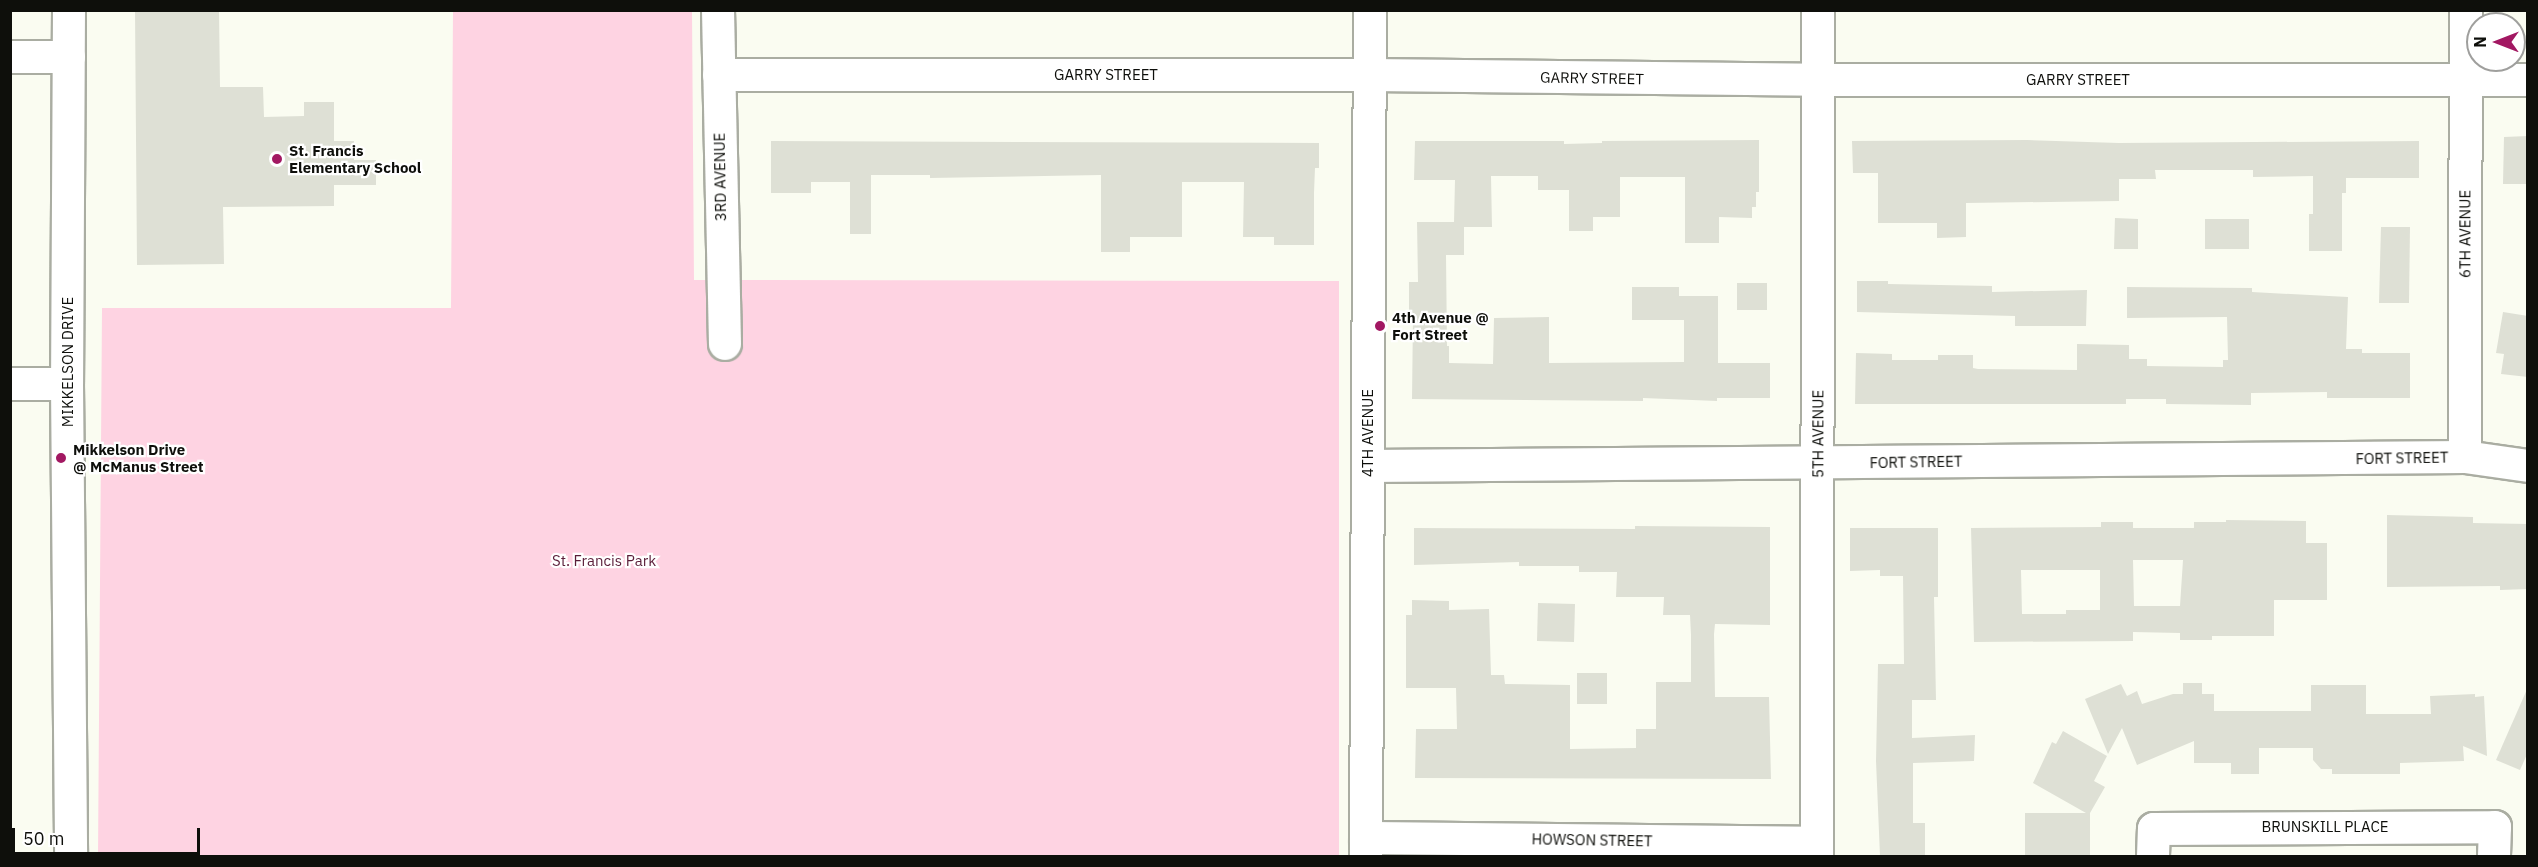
<!DOCTYPE html>
<style>
body{margin:0}
#map{position:relative;width:2538px;height:867px;overflow:hidden;background:#fafcf1;font-family:"IBM Plex Sans",sans-serif}
div>[style]{position:absolute}
.green>*{inset:0;background:#fed3e2}
.building>*{inset:0;background:#dee0d5}
.roads{filter:drop-shadow(2px 0 #aaada2) drop-shadow(-2px 0 #aaada2) drop-shadow(0 2px #aaada2) drop-shadow(0 -2px #aaada2)}
.minor>*{height:32px;margin:-16px;padding:0 16px;transform-origin:16px;border-radius:16px;background:#fff}
.dots>*{width:16px;height:16px;translate:-50% -50%;box-sizing:border-box;border:3px solid #fff;border-radius:50%}
span{translate:-50% -50%;white-space:nowrap;text-align:center;line-height:1.15;-webkit-text-stroke:4.5px #fff;paint-order:stroke}
.street-label{font-size:15px;color:#0e0f0b}
.poi-label{font-size:15px;color:#0e0f0b;font-weight:700}
.left{translate:0 -50%;text-align:left}
.park-label{font-size:15px;color:#5a1e39}
.frame{position:absolute;inset:0;border:12px solid #0e0f0b;pointer-events:none}
.north{position:absolute;left:2466px;top:12px;width:60px;height:60px;box-sizing:border-box;background:#fff;border:2px solid #9f9f9d;border-radius:50%;rotate:270deg;font-size:16px;font-weight:700;line-height:24px;text-align:center;color:#0e0f0b}
.north::after{content:'';display:block;margin:auto;width:21px;height:27px;background:#a21862;clip-path:polygon(50% 0,100% 100%,50% 72%,0 100%)}
.scale{position:absolute;left:12px;top:828px;width:188px;height:27px;box-sizing:border-box;border:3px solid #0e0f0b;border-top:0;padding-left:8px;font-size:18px;line-height:21px;white-space:nowrap;color:#0e0f0b;-webkit-text-stroke:4px #fff;paint-order:stroke}
</style>
<div id="map">
<div class="green">
<i style="clip-path:polygon(453px 11px,692px 11px,694px 280px,1339px 281px,1339px 856px,98px 856px,102px 308px,451px 308px)"></i>
</div>
<div class="building">
<i style="clip-path:polygon(135px 10px,219px 10px,220px 87px,263px 87px,264px 117px,304px 116px,304px 102px,334px 102px,334px 141px,354px 141px,354px 160px,376px 160px,376px 185px,334px 185px,334px 206px,223px 207px,224px 264px,137px 265px)"></i>
<i style="clip-path:polygon(2528px 136px,2528px 184px,2503px 184px,2504px 137px)"></i>
<i style="clip-path:polygon(1759px 140px,1759px 192px,1756px 192px,1756px 207px,1752px 207px,1752px 218px,1719px 217px,1719px 243px,1685px 243px,1685px 177px,1620px 177px,1620px 217px,1593px 217px,1593px 231px,1569px 231px,1569px 190px,1538px 190px,1538px 176px,1491px 176px,1492px 227px,1464px 227px,1464px 255px,1446px 255px,1447px 346px,1449px 346px,1449px 363px,1493px 364px,1494px 318px,1549px 317px,1549px 363px,1684px 362px,1684px 320px,1632px 320px,1632px 287px,1679px 287px,1679px 296px,1718px 296px,1718px 363px,1770px 363px,1770px 398px,1717px 398px,1717px 401px,1643px 398px,1643px 401px,1412px 399px,1413px 315px,1409px 315px,1409px 282px,1418px 282px,1417px 222px,1454px 222px,1455px 180px,1414px 180px,1415px 141px,1564px 141px,1564px 144px,1602px 143px,1602px 141px)"></i>
<i style="clip-path:polygon(2027px 140px,2119px 143px,2419px 141px,2419px 178px,2346px 178px,2346px 193px,2342px 193px,2342px 251px,2309px 251px,2309px 214px,2313px 214px,2313px 176px,2253px 177px,2253px 170px,2155px 170px,2156px 179px,2119px 179px,2119px 201px,1966px 203px,1966px 237px,1937px 238px,1937px 223px,1878px 223px,1878px 173px,1853px 173px,1852px 141px)"></i>
<i style="clip-path:polygon(771px 141px,1319px 143px,1319px 168px,1315px 168px,1314px 193px,1314px 245px,1274px 245px,1274px 237px,1243px 237px,1244px 182px,1182px 182px,1182px 237px,1130px 237px,1130px 252px,1101px 252px,1101px 175px,930px 178px,930px 175px,871px 175px,871px 234px,850px 234px,850px 182px,811px 182px,811px 193px,771px 193px)"></i>
<i style="clip-path:polygon(2115px 218px,2138px 219px,2138px 249px,2114px 249px)"></i>
<i style="clip-path:polygon(2205px 219px,2249px 219px,2249px 249px,2205px 249px)"></i>
<i style="clip-path:polygon(2381px 227px,2410px 227px,2409px 303px,2379px 303px)"></i>
<i style="clip-path:polygon(1857px 281px,1888px 281px,1888px 284px,1992px 286px,1992px 292px,2087px 290px,2086px 326px,2015px 326px,2015px 316px,1857px 312px)"></i>
<i style="clip-path:polygon(1737px 283px,1767px 283px,1767px 310px,1737px 310px)"></i>
<i style="clip-path:polygon(2127px 287px,2252px 288px,2252px 292px,2348px 297px,2346px 349px,2362px 349px,2362px 353px,2410px 353px,2410px 398px,2327px 398px,2327px 392px,2251px 393px,2251px 405px,2166px 404px,2166px 399px,2126px 399px,2126px 404px,1855px 404px,1856px 353px,1892px 354px,1892px 360px,1938px 360px,1938px 355px,1973px 355px,1973px 368px,1978px 369px,2077px 370px,2077px 344px,2129px 345px,2129px 359px,2147px 359px,2147px 366px,2223px 367px,2223px 360px,2228px 360px,2227px 317px,2127px 318px)"></i>
<i style="clip-path:polygon(2503px 312px,2528px 316px,2528px 377px,2501px 374px,2504px 354px,2496px 353px)"></i>
<i style="clip-path:polygon(2387px 515px,2473px 517px,2473px 523px,2528px 524px,2528px 589px,2500px 590px,2500px 586px,2387px 587px)"></i>
<i style="clip-path:polygon(evenodd,2226px 520px,2306px 521px,2306px 543px,2327px 543px,2327px 600px,2274px 600px,2274px 636px,2212px 636px,2212px 640px,2180px 640px,2180px 633px,2133px 632px,2133px 641px,1974px 642px,1971px 528px,2101px 527px,2101px 522px,2133px 522px,2133px 528px,2194px 528px,2194px 522px,2226px 522px,2226px 520px,2133px 560px,2183px 560px,2180px 606px,2134px 606px,2133px 560px,2226px 520px,2021px 570px,2100px 570px,2100px 610px,2066px 610px,2066px 614px,2022px 614px,2021px 570px)"></i>
<i style="clip-path:polygon(1635px 526px,1770px 527px,1770px 625px,1715px 624px,1714px 634px,1715px 697px,1769px 697px,1771px 779px,1415px 778px,1416px 729px,1457px 729px,1456px 688px,1406px 688px,1406px 615px,1412px 615px,1412px 600px,1449px 601px,1449px 610px,1489px 609px,1491px 675px,1504px 675px,1505px 684px,1570px 685px,1570px 749px,1636px 748px,1636px 729px,1656px 729px,1656px 682px,1691px 682px,1691px 635px,1690px 615px,1663px 615px,1664px 597px,1616px 597px,1617px 572px,1579px 572px,1579px 566px,1519px 566px,1519px 562px,1414px 565px,1414px 528px,1635px 529px)"></i>
<i style="clip-path:polygon(1850px 528px,1938px 528px,1938px 597px,1934px 597px,1936px 700px,1912px 700px,1912px 738px,1975px 735px,1974px 761px,1913px 763px,1913px 823px,1925px 823px,1925px 856px,1880px 856px,1876px 761px,1878px 664px,1904px 664px,1903px 576px,1880px 576px,1880px 570px,1850px 571px)"></i>
<i style="clip-path:polygon(1538px 603px,1575px 604px,1574px 642px,1537px 641px)"></i>
<i style="clip-path:polygon(1577px 673px,1607px 673px,1607px 704px,1577px 704px)"></i>
<i style="clip-path:polygon(2183px 683px,2202px 683px,2202px 694px,2214px 694px,2214px 711px,2311px 711px,2311px 685px,2366px 685px,2366px 714px,2431px 714px,2430px 696px,2475px 694px,2475px 697px,2484px 696px,2487px 756px,2463px 746px,2464px 761px,2400px 763px,2400px 774px,2332px 774px,2332px 769px,2321px 769px,2313px 760px,2313px 748px,2259px 748px,2259px 774px,2231px 774px,2231px 763px,2194px 763px,2194px 741px,2137px 765px,2122px 728px,2108px 754px,2085px 699px,2121px 684px,2127px 696px,2137px 691px,2142px 704px,2173px 694px,2183px 694px)"></i>
<i style="clip-path:polygon(2528px 687px,2528px 752px,2520px 770px,2496px 760px)"></i>
<i style="clip-path:polygon(2063px 731px,2107px 756px,2094px 781px,2105px 787px,2090px 813px,2090px 856px,2025px 856px,2025px 813px,2086px 813px,2033px 783px,2052px 742px,2056px 744px)"></i>
</div>
<div class="roads">
<div class="minor">
<i style="left:69px;top:10px;width:374px;rotate:90.3deg"></i>
<i style="left:67px;top:384px;width:472px;rotate:89.5deg"></i>
<i style="left:718px;top:10px;width:334px;rotate:88.8deg"></i>
<i style="left:10px;top:57px;width:59px"></i>
<i style="left:719px;top:75px;width:651px"></i>
<i style="left:1370px;top:75px;width:447px;rotate:0.6deg"></i>
<i style="left:1817px;top:80px;width:711px"></i>
<i style="left:10px;top:384px;width:57px"></i>
<i style="left:2465px;top:457px;width:447px;rotate:-89.9deg"></i>
<i style="left:1368px;top:466px;width:1097px;rotate:-0.47deg"></i>
<i style="left:2465px;top:457px;width:64px;rotate:8.1deg"></i>
<i style="left:1366px;top:838px;width:451px;rotate:0.6deg"></i>
<i style="left:1366px;top:856px;width:846px;rotate:-89.73deg"></i>
<i style="left:1817px;top:856px;width:846px;rotate:-89.93deg"></i>
<i style="left:2153px;top:856px;width:27px;rotate:-88deg"></i>
<i style="left:2154px;top:829px;width:341px;rotate:-0.3deg"></i>
<i style="left:2495px;top:827px;width:29px;rotate:92deg"></i>
</div>
</div>
<div class="dots">
<i style="left:277px;top:159px;background:#a21862"></i>
<i style="left:1380px;top:326px;background:#a21862"></i>
<i style="left:61px;top:458px;background:#a21862"></i>
</div>
<div class="street-label">
<span style="left:1106px;top:75px">GARRY STREET</span>
<span style="left:1592px;top:78px;rotate:1deg">GARRY STREET</span>
<span style="left:2078px;top:80px">GARRY STREET</span>
<span style="left:720px;top:177px;rotate:-91deg">3RD AVENUE</span>
<span style="left:2465px;top:234px;rotate:-90deg">6TH AVENUE</span>
<span style="left:68px;top:362px;rotate:-90deg">MIKKELSON DRIVE</span>
<span style="left:1368px;top:433px;rotate:-90deg">4TH AVENUE</span>
<span style="left:1818px;top:434px;rotate:-90deg">5TH AVENUE</span>
<span style="left:2402px;top:458px;rotate:-1deg">FORT STREET</span>
<span style="left:1916px;top:462px;rotate:-1deg">FORT STREET</span>
<span style="left:2325px;top:827px">BRUNSKILL PLACE</span>
<span style="left:1592px;top:840px;rotate:1deg">HOWSON STREET</span>
</div>
<div class="poi-label">
<span class="left" style="left:289px;top:159px">St. Francis<br>Elementary School</span>
<span class="left" style="left:1392px;top:326px">4th Avenue @<br>Fort Street</span>
<span class="left" style="left:73px;top:458px">Mikkelson Drive<br>@ McManus Street</span>
</div>
<div class="park-label">
<span style="left:604px;top:561px">St. Francis Park</span>
</div>
<div class="frame"></div>
<div class="north">N</div>
<div class="scale">50 m</div>
</div>
